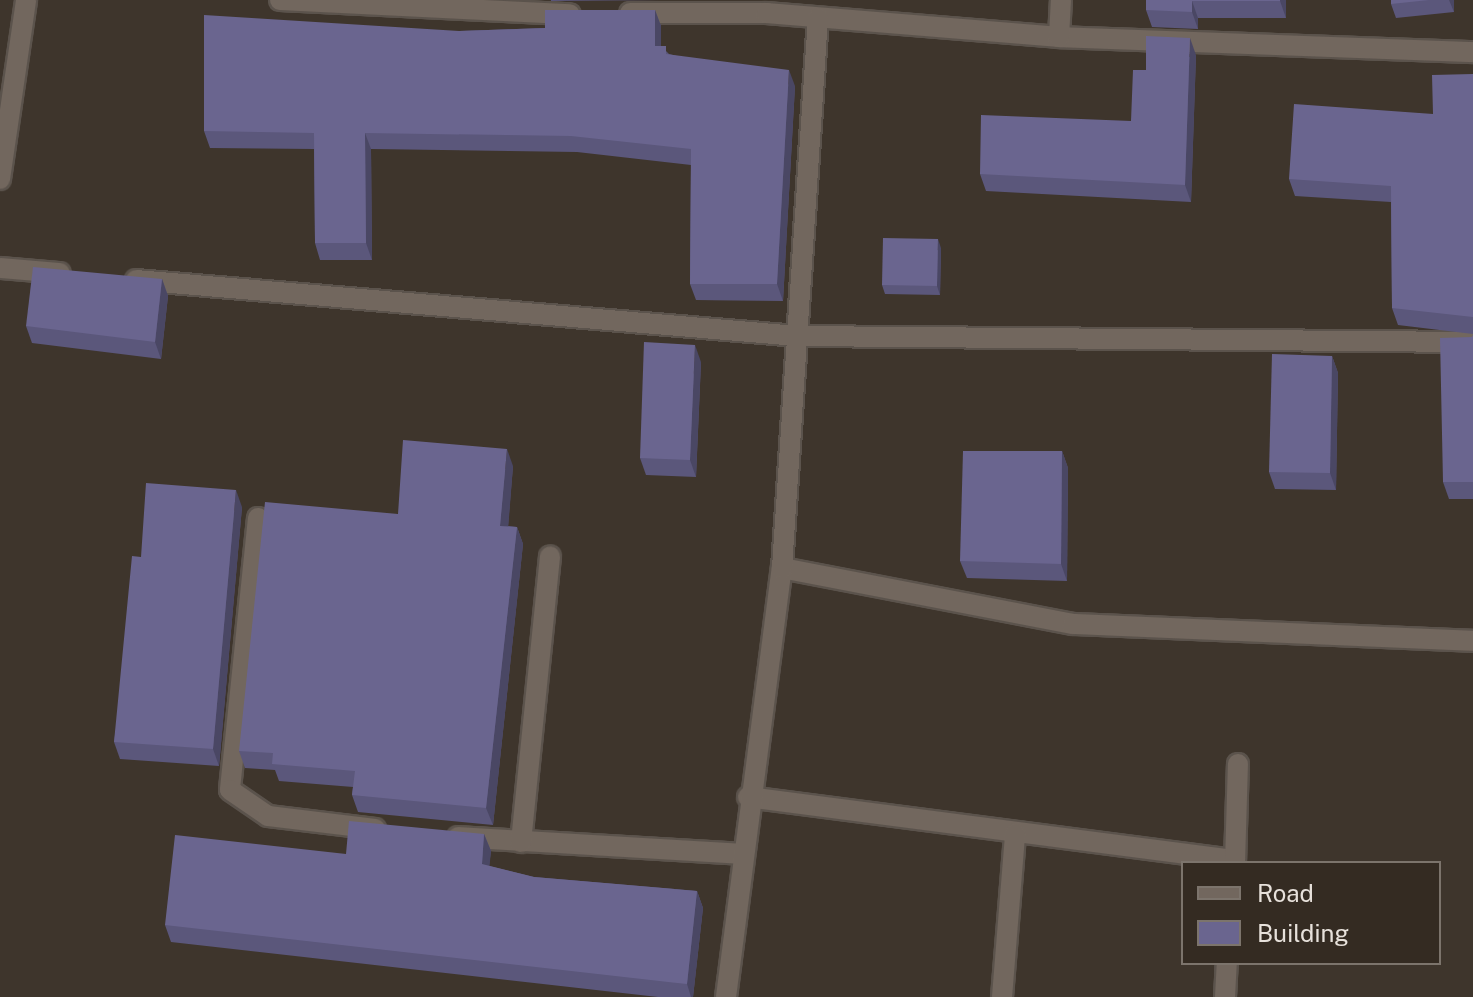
<!DOCTYPE html>
<style>
body{margin:0}
#map{position:relative;width:1473px;height:997px;overflow:hidden;background:#3e352c;font-family:"Public Sans",sans-serif}
div>[style]{position:absolute}
.roads{filter:drop-shadow(2px 0 #5b534c) drop-shadow(-2px 0 #5b534c) drop-shadow(0 2px #5b534c) drop-shadow(0 -2px #5b534c)}
.minor>*{height:20px;margin:-10px;padding:0 10px;transform-origin:10px;border-radius:10px;background:#72675e}
.wall>*{inset:0;background:#5b577b}
.shaded-wall>*{inset:0;background:#4a4764}
.building>*{inset:0;background:#6a658f}
span{translate:-50% -50%;white-space:nowrap;text-align:center;line-height:1.15;-webkit-text-stroke:7px #342b22;paint-order:stroke}
.legend{position:absolute;left:1181px;top:861px;width:260px;height:104px;box-sizing:border-box;background:#342b22;border:2px solid #7c746c;margin:0;padding:10px 14px;list-style:none;font-size:24px;color:#e7e1db}
.legend li{display:flex;align-items:center;gap:16px;height:40px}
.legend b{width:40px;border:2px solid #7c746c}
</style>
<div id="map">
<div class="roads">
<div class="minor">
<i style="left:280px;top:0;width:290px;rotate:2.8deg"></i>
<i style="left:630px;top:13px;width:137px"></i>
<i style="left:767px;top:13px;width:293px;rotate:4.7deg"></i>
<i style="left:1059px;top:37px;width:414px;rotate:2.1deg"></i>
<i style="left:1059px;top:37px;width:37px;rotate:-87deg"></i>
<i style="left:0;top:179px;width:181px;rotate:-81.7deg"></i>
<i style="left:0;top:268px;width:60px;rotate:4.8deg"></i>
<i style="left:136px;top:280px;width:663px;rotate:4.84deg"></i>
<i style="left:797px;top:336px;width:676px;rotate:0.51deg"></i>
<i style="left:258px;top:518px;width:273px;rotate:95.9deg"></i>
<i style="left:230px;top:790px;width:46px;rotate:34.4deg"></i>
<i style="left:268px;top:816px;width:108px;rotate:6.9deg"></i>
<i style="left:782px;top:568px;width:296px;rotate:10.9deg"></i>
<i style="left:1073px;top:624px;width:400px;rotate:2.4deg"></i>
<i style="left:748px;top:797px;width:491px;rotate:7.4deg"></i>
<i style="left:458px;top:837px;width:285px;rotate:3.4deg"></i>
<i style="left:521px;top:842px;width:287px;rotate:-84.2deg"></i>
<i style="left:1235px;top:863px;width:99px;rotate:-88.3deg"></i>
<i style="left:726px;top:997px;width:433px;rotate:-82.6deg"></i>
<i style="left:782px;top:568px;width:551px;rotate:-86.26deg"></i>
<i style="left:1002px;top:997px;width:164px;rotate:-85.4deg"></i>
<i style="left:1225px;top:997px;width:34px;rotate:-87deg"></i>
</div>
</div>
<div class="wall">
<i style="clip-path:polygon(551px 0,661px 0,551px 1px)"></i>
<i style="clip-path:polygon(1146px 0,1286px 0,1286px 18px,1198px 18px,1198px 29px,1152px 27px,1146px 10px)"></i>
<i style="clip-path:polygon(1391px 0,1454px 0,1454px 12px,1396px 18px,1391px 4px)"></i>
<i style="clip-path:polygon(655px 10px,661px 26px,661px 46px,669px 54px,795px 86px,783px 301px,696px 300px,690px 284px,691px 165px,577px 152px,371px 149px,372px 260px,320px 260px,315px 243px,314px 149px,210px 148px,204px 131px,459px 31px,545px 28px)"></i>
<i style="clip-path:polygon(1196px 55px,1191px 202px,986px 191px,980px 174px,1131px 121px,1146px 70px)"></i>
<i style="clip-path:polygon(1473px 74px,1473px 334px,1398px 325px,1392px 308px,1391px 202px,1295px 196px,1289px 179px,1433px 114px)"></i>
<i style="clip-path:polygon(941px 248px,940px 295px,885px 294px,882px 285px)"></i>
<i style="clip-path:polygon(162px 279px,168px 296px,161px 359px,32px 343px,26px 326px)"></i>
<i style="clip-path:polygon(1473px 335px,1473px 499px,1449px 499px,1443px 482px)"></i>
<i style="clip-path:polygon(1332px 356px,1338px 373px,1336px 490px,1275px 489px,1269px 472px)"></i>
<i style="clip-path:polygon(701px 362px,696px 477px,646px 475px,640px 458px)"></i>
<i style="clip-path:polygon(1062px 451px,1068px 468px,1067px 581px,967px 578px,960px 561px)"></i>
<i style="clip-path:polygon(513px 466px,508px 526px,517px 527px,523px 544px,493px 825px,358px 812px,352px 795px,353px 787px,279px 781px,275px 770px,245px 768px,239px 751px,398px 514px)"></i>
<i style="clip-path:polygon(242px 507px,219px 766px,120px 759px,114px 742px,141px 557px)"></i>
<i style="clip-path:polygon(484px 834px,491px 851px,489px 866px,534px 877px,697px 891px,703px 908px,693px 997px,658px 997px,171px 942px,165px 925px,346px 854px)"></i>
</div>
<div class="shaded-wall">
<i style="clip-path:polygon(1280px 0,1286px 0,1286px 18px,1280px 1px)"></i>
<i style="clip-path:polygon(1449px 0,1454px 0,1454px 12px)"></i>
<i style="clip-path:polygon(1192px 1px,1198px 18px,1198px 29px,1192px 12px)"></i>
<i style="clip-path:polygon(655px 10px,661px 26px,661px 62px,655px 46px)"></i>
<i style="clip-path:polygon(1190px 38px,1196px 55px,1191px 202px,1185px 185px)"></i>
<i style="clip-path:polygon(789px 70px,795px 86px,783px 301px,777px 284px)"></i>
<i style="clip-path:polygon(365px 133px,371px 149px,372px 260px,366px 243px)"></i>
<i style="clip-path:polygon(938px 239px,941px 248px,940px 295px,937px 286px)"></i>
<i style="clip-path:polygon(162px 279px,168px 296px,161px 359px,155px 342px)"></i>
<i style="clip-path:polygon(695px 345px,701px 362px,696px 477px,690px 460px)"></i>
<i style="clip-path:polygon(1332px 356px,1338px 373px,1336px 490px,1330px 473px)"></i>
<i style="clip-path:polygon(507px 449px,513px 466px,507px 543px,500px 526px)"></i>
<i style="clip-path:polygon(1062px 451px,1068px 468px,1067px 581px,1061px 564px)"></i>
<i style="clip-path:polygon(236px 490px,242px 507px,219px 766px,213px 749px)"></i>
<i style="clip-path:polygon(517px 527px,523px 544px,493px 825px,486px 808px)"></i>
<i style="clip-path:polygon(484px 834px,491px 851px,488px 881px,482px 864px)"></i>
<i style="clip-path:polygon(697px 891px,703px 908px,693px 997px,691px 997px,687px 984px)"></i>
</div>
<div class="building">
<i style="clip-path:polygon(1146px 0,1280px 0,1280px 1px,1192px 1px,1192px 12px,1146px 10px)"></i>
<i style="clip-path:polygon(1391px 0,1429px 0,1391px 4px)"></i>
<i style="clip-path:polygon(545px 10px,655px 10px,655px 46px,666px 46px,666px 54px,789px 70px,777px 284px,690px 284px,691px 149px,571px 136px,365px 133px,366px 243px,315px 243px,314px 133px,204px 131px,204px 15px,459px 31px,545px 28px)"></i>
<i style="clip-path:polygon(1146px 36px,1190px 38px,1185px 185px,980px 174px,981px 115px,1131px 121px,1133px 70px,1146px 70px)"></i>
<i style="clip-path:polygon(1473px 74px,1473px 317px,1392px 308px,1391px 186px,1289px 179px,1294px 104px,1433px 114px,1432px 75px)"></i>
<i style="clip-path:polygon(883px 238px,938px 239px,937px 286px,882px 285px)"></i>
<i style="clip-path:polygon(33px 267px,162px 279px,155px 342px,26px 326px)"></i>
<i style="clip-path:polygon(1473px 335px,1473px 482px,1443px 482px,1440px 338px,1472px 337px)"></i>
<i style="clip-path:polygon(644px 342px,695px 345px,690px 460px,640px 458px)"></i>
<i style="clip-path:polygon(1272px 354px,1332px 356px,1330px 473px,1269px 472px)"></i>
<i style="clip-path:polygon(403px 440px,507px 449px,500px 526px,517px 527px,486px 808px,352px 795px,355px 771px,272px 764px,273px 753px,239px 751px,265px 502px,398px 514px)"></i>
<i style="clip-path:polygon(963px 451px,1062px 451px,1061px 564px,960px 561px)"></i>
<i style="clip-path:polygon(146px 483px,236px 490px,213px 749px,114px 742px,132px 556px,141px 557px)"></i>
<i style="clip-path:polygon(349px 821px,484px 834px,482px 864px,534px 877px,697px 891px,687px 984px,165px 925px,175px 835px,346px 854px)"></i>
</div>
<ul class="legend">
<li><b style="height:10px;background:#72675e"></b>Road</li>
<li><b style="height:22px;background:#6a658f"></b>Building</li>
</ul>
</div>
